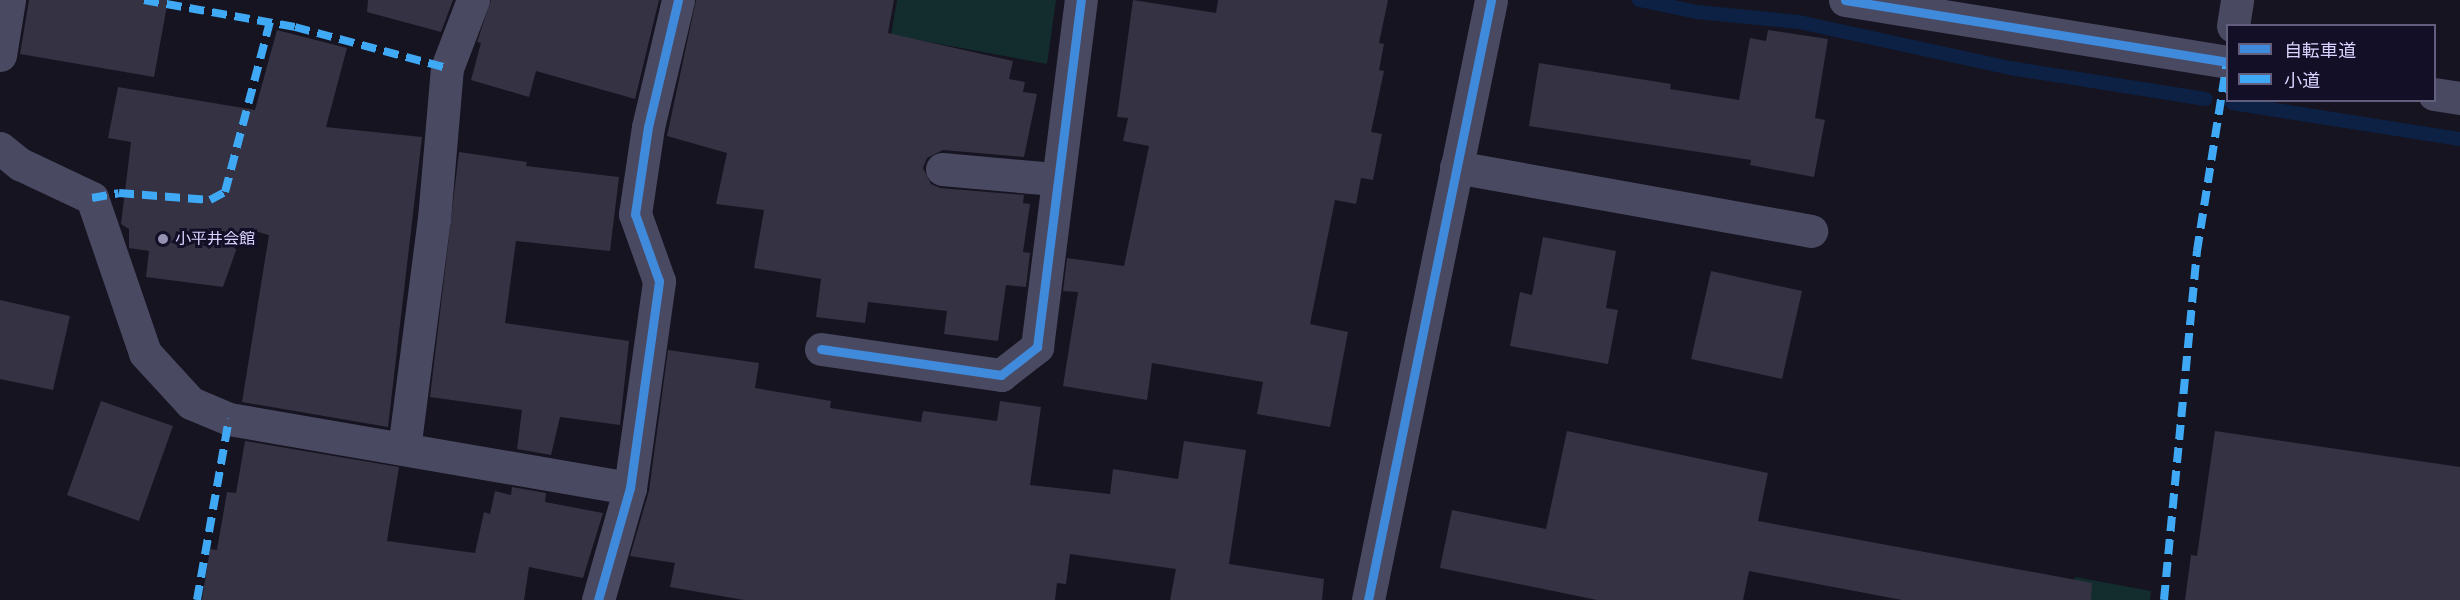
<!DOCTYPE html>
<meta charset="utf-8">
<style>
body{margin:0}
#map{position:relative;width:2460px;height:600px;overflow:hidden;background:#161421;font-family:"DejaVu Sans","Noto Sans JP",sans-serif}
div>[style]{position:absolute}
.green>*{inset:0;background:#132c2d}
.stream>*{height:14px;margin:-7px;padding:0 7px;transform-origin:7px;border-radius:7px;background:#0d2144}
.building>*{inset:0;background:#343243}
.minor>*{height:33px;margin:-16.5px;padding:0 16.5px;transform-origin:16.5px;border-radius:16.5px;background:#4a4962}
.quiet>*{height:8px;margin-top:-4px;transform-origin:0;background:repeating-linear-gradient(90deg,#3fa9f5 0 15px,transparent 0 23px)}
.cycleway>*{height:9px;margin:-4.5px;padding:0 4.5px;transform-origin:4.5px;border-radius:4.5px;background:#408adc}
.dots>*{width:16px;height:16px;translate:-50% -50%;box-sizing:border-box;border:3px solid #130f26;border-radius:50%}
span{translate:-50% -50%;white-space:nowrap;text-align:center;line-height:1.15;-webkit-text-stroke:6px #130f26;paint-order:stroke}
.poi-label{font-size:16px;color:#d9d4ff}
.left{translate:0 -50%;text-align:left}
.legend{position:absolute;left:2226px;top:24px;width:210px;height:78px;box-sizing:border-box;background:#130f26;border:2px solid #625e7d;margin:0;padding:8px 10px;list-style:none;font-size:18px;color:#d9d4ff}
.legend li{display:flex;align-items:center;gap:12px;height:30px}
.legend b{width:30px;border:2px solid #625e7d}
</style>
<div id="map">
<div class="green">
<i style="clip-path:polygon(897px 0,1056px 0,1047px 64px,891px 35px)"></i>
<i style="clip-path:polygon(2075px 577px,2151px 591px,2150px 600px,2070px 600px)"></i>
</div>
<div class="stream">
<i style="left:1639px;top:0;width:59px;rotate:11.7deg"></i>
<i style="left:1697px;top:12px;width:102px;rotate:5.6deg"></i>
<i style="left:1799px;top:22px;width:216px;rotate:12.3deg"></i>
<i style="left:2010px;top:68px;width:198px;rotate:9deg"></i>
<i style="left:2232px;top:103px;width:231px;rotate:9deg"></i>
</div>
<div class="building">
<i style="clip-path:polygon(29px 0,168px 0,154px 77px,20px 54px)"></i>
<i style="clip-path:polygon(368px 0,453px 0,441px 32px,367px 12px)"></i>
<i style="clip-path:polygon(491px 0,659px 0,635px 99px,536px 71px,529px 97px,471px 80px,481px 43px,477px 42px)"></i>
<i style="clip-path:polygon(696px 0,894px 0,888px 33px,1013px 61px,1009px 79px,1025px 82px,1023px 92px,1037px 94px,1024px 157px,943px 150px,927px 158px,923px 168px,931px 184px,940px 188px,1024px 195px,1023px 203px,1030px 204px,1023px 252px,1030px 253px,1026px 287px,1006px 285px,998px 341px,944px 334px,947px 311px,868px 302px,865px 323px,816px 317px,821px 279px,754px 268px,764px 210px,716px 204px,727px 153px,667px 136px)"></i>
<i style="clip-path:polygon(1133px 0,1216px 13px,1218px 0,1388px 0,1379px 43px,1384px 44px,1379px 70px,1384px 71px,1371px 132px,1382px 134px,1373px 180px,1361px 178px,1356px 204px,1335px 200px,1310px 324px,1348px 332px,1330px 427px,1257px 414px,1263px 382px,1152px 363px,1147px 400px,1063px 386px,1078px 292px,1063px 291px,1067px 258px,1124px 266px,1149px 146px,1123px 141px,1128px 118px,1117px 117px)"></i>
<i style="clip-path:polygon(277px 30px,347px 48px,326px 127px,422px 137px,388px 427px,242px 402px,269px 235px,244px 228px,223px 287px,146px 277px,149px 251px,129px 248px,129px 229px,121px 224px,131px 142px,108px 138px,118px 87px,255px 110px)"></i>
<i style="clip-path:polygon(1768px 30px,1828px 39px,1815px 118px,1825px 120px,1814px 177px,1750px 165px,1751px 160px,1529px 126px,1539px 63px,1671px 84px,1670px 89px,1739px 100px,1750px 38px,1766px 41px)"></i>
<i style="clip-path:polygon(459px 152px,527px 162px,526px 166px,619px 177px,610px 251px,516px 241px,505px 323px,629px 341px,620px 425px,560px 417px,551px 455px,517px 449px,522px 410px,430px 397px)"></i>
<i style="clip-path:polygon(1543px 237px,1616px 251px,1606px 308px,1618px 310px,1608px 364px,1510px 346px,1520px 292px,1532px 295px)"></i>
<i style="clip-path:polygon(1711px 271px,1802px 291px,1782px 379px,1691px 359px)"></i>
<i style="clip-path:polygon(0 300px,70px 316px,53px 390px,0 379px)"></i>
<i style="clip-path:polygon(668px 350px,759px 363px,755px 388px,831px 401px,830px 408px,921px 422px,923px 411px,997px 421px,1000px 401px,1041px 407px,1030px 485px,1110px 494px,1113px 469px,1178px 479px,1184px 441px,1246px 450px,1229px 564px,1324px 579px,1322px 600px,1170px 600px,1176px 569px,1070px 554px,1066px 584px,1057px 583px,1055px 600px,744px 600px,670px 587px,675px 563px,630px 556px,649px 491px)"></i>
<i style="clip-path:polygon(101px 401px,173px 426px,139px 521px,67px 495px)"></i>
<i style="clip-path:polygon(1567px 431px,1768px 473px,1758px 521px,2092px 583px,2091px 600px,1902px 600px,1749px 571px,1743px 600px,1597px 600px,1440px 568px,1452px 510px,1546px 529px)"></i>
<i style="clip-path:polygon(2215px 431px,2460px 467px,2460px 600px,2185px 600px,2191px 555px,2197px 556px)"></i>
<i style="clip-path:polygon(245px 441px,399px 467px,387px 541px,475px 553px,484px 512px,490px 514px,495px 491px,511px 495px,512px 487px,546px 493px,545px 502px,603px 513px,583px 578px,529px 567px,524px 600px,202px 600px,210px 549px,217px 550px,227px 492px,236px 493px)"></i>
</div>
<div class="minor">
<i style="left:1845px;top:0;width:388px;rotate:9.2deg"></i>
<i style="left:2233px;top:26px;width:26px;rotate:-81deg"></i>
<i style="left:0;top:55px;width:56px;rotate:-80.7deg"></i>
<i style="left:2434px;top:94px;width:26px;rotate:9deg"></i>
<i style="left:0;top:148px;width:26px;rotate:39deg"></i>
<i style="left:20px;top:164px;width:80px;rotate:25.3deg"></i>
<i style="left:92px;top:198px;width:164px;rotate:71.1deg"></i>
<i style="left:145px;top:353px;width:68px;rotate:47.4deg"></i>
<i style="left:191px;top:403px;width:41px;rotate:22.8deg"></i>
<i style="left:229px;top:419px;width:407px;rotate:9.8deg"></i>
<i style="left:1456px;top:167px;width:361px;rotate:10.2deg"></i>
<i style="left:942px;top:169px;width:113px;rotate:5.1deg"></i>
<i style="left:821px;top:349px;width:182px;rotate:8.2deg"></i>
<i style="left:1001px;top:375px;width:46px;rotate:-37.9deg"></i>
<i style="left:1037px;top:347px;width:350px;rotate:-82.8deg"></i>
<i style="left:404px;top:449px;width:232px;rotate:-82.6deg"></i>
<i style="left:434px;top:219px;width:152px;rotate:-85.1deg"></i>
<i style="left:447px;top:68px;width:73px;rotate:-69.1deg"></i>
<i style="left:598px;top:600px;width:116px;rotate:-74.1deg"></i>
<i style="left:630px;top:488px;width:209px;rotate:-82deg"></i>
<i style="left:659px;top:281px;width:71px;rotate:-109.7deg"></i>
<i style="left:635px;top:214px;width:88px;rotate:-81.5deg"></i>
<i style="left:648px;top:127px;width:130px;rotate:-76.7deg"></i>
<i style="left:1368px;top:600px;width:612px;rotate:-78.41deg"></i>
</div>
<div class="quiet">
<i style="left:144px;top:0;width:153px;rotate:10.1deg"></i>
<i style="left:295px;top:27px;width:157px;rotate:15.1deg"></i>
<i style="left:92px;top:198px;width:27px;rotate:-10deg"></i>
<i style="left:119px;top:193px;width:91px;rotate:4.4deg"></i>
<i style="left:210px;top:200px;width:17px;rotate:-28deg"></i>
<i style="left:225px;top:192px;width:176px;rotate:-75.2deg"></i>
<i style="left:197px;top:600px;width:184px;rotate:-80deg"></i>
<i style="left:2164px;top:600px;width:351px;rotate:-84.6deg"></i>
<i style="left:2197px;top:251px;width:191px;rotate:-81deg"></i>
</div>
<div class="cycleway">
<i style="left:1845px;top:0;width:388px;rotate:9.2deg"></i>
<i style="left:821px;top:349px;width:182px;rotate:8.2deg"></i>
<i style="left:1001px;top:375px;width:46px;rotate:-37.9deg"></i>
<i style="left:1037px;top:347px;width:350px;rotate:-82.8deg"></i>
<i style="left:598px;top:600px;width:116px;rotate:-74.1deg"></i>
<i style="left:630px;top:488px;width:209px;rotate:-82deg"></i>
<i style="left:659px;top:281px;width:71px;rotate:-109.7deg"></i>
<i style="left:635px;top:214px;width:88px;rotate:-81.5deg"></i>
<i style="left:648px;top:127px;width:130px;rotate:-76.7deg"></i>
<i style="left:1368px;top:600px;width:612px;rotate:-78.41deg"></i>
</div>
<div class="dots">
<i style="left:163px;top:239px;background:#9591b1"></i>
</div>
<div class="poi-label">
<span class="left" style="left:175px;top:239px">小平井会館</span>
</div>
<ul class="legend">
<li><b style="height:8px;background:#408adc"></b>自転車道</li>
<li><b style="height:8px;background:#3fa9f5"></b>小道</li>
</ul>
</div>
